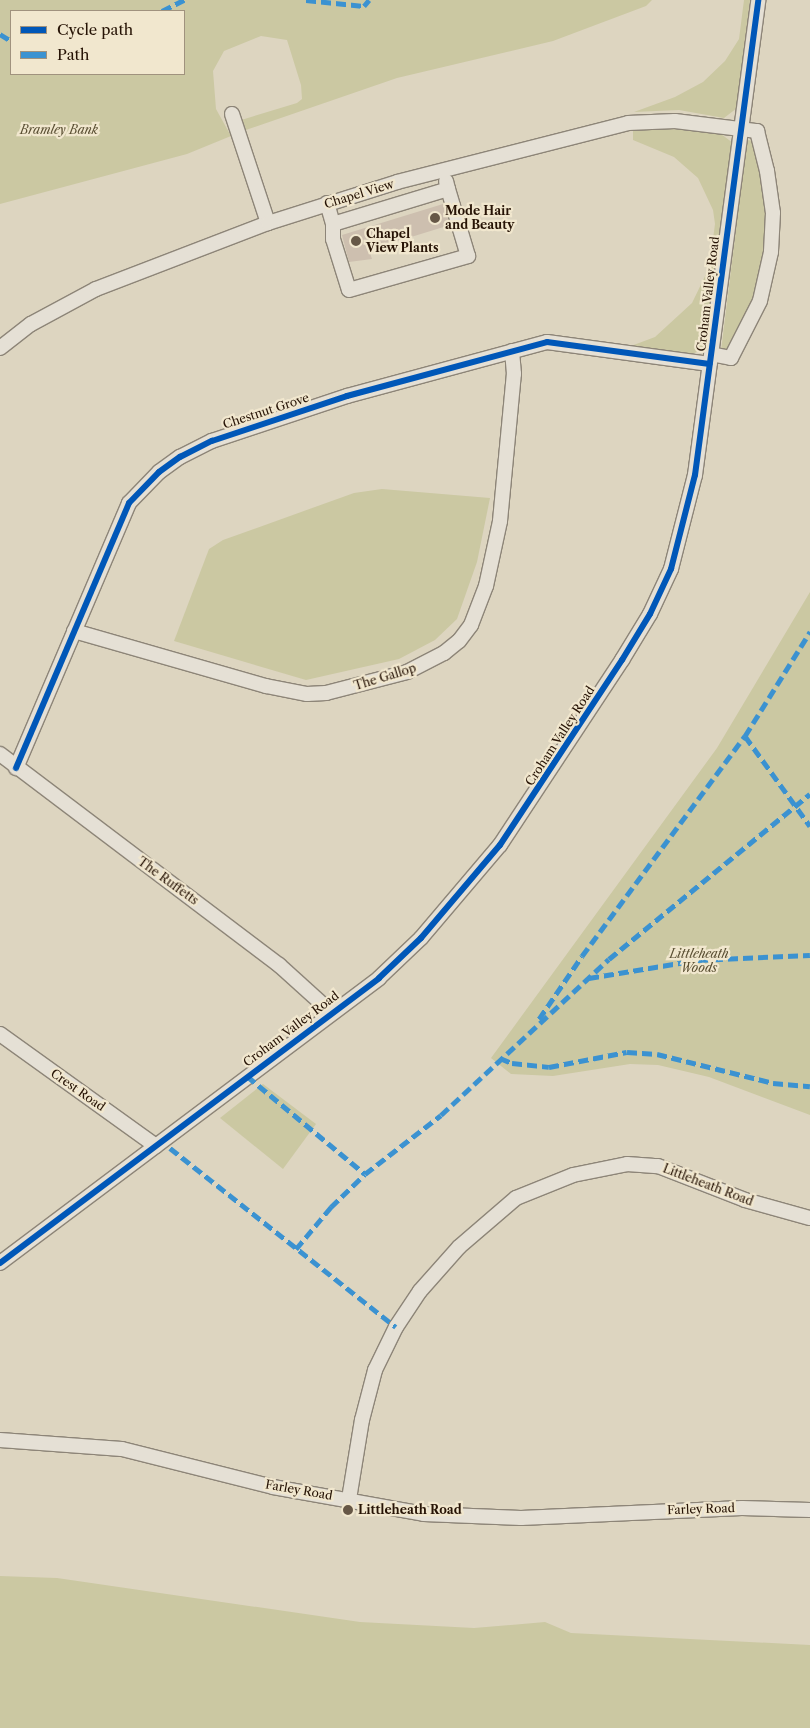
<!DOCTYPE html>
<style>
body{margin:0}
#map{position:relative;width:810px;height:1728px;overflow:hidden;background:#ddd5c0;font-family:"Libre Caslon Text",serif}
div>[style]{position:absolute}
.green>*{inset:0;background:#cbc8a2}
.building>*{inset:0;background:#cdbfaf}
.roads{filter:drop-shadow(1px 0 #8d8578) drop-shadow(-1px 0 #8d8578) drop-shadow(0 1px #8d8578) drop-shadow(0 -1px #8d8578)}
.minor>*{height:14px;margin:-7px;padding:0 7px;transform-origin:7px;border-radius:7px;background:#e5e0d5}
.quiet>*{height:5px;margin-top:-2.5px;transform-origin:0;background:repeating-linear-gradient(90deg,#3b92d1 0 10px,transparent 0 15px)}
.cycleway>*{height:6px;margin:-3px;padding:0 3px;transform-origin:3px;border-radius:3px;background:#0057b8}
.dots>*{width:14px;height:14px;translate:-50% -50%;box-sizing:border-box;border:2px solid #f1e7ce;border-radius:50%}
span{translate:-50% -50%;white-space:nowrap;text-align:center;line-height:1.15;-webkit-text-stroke:4.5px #f1e7ce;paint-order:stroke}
.park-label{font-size:12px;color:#5a4f33;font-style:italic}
.street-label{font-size:12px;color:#261305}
.poi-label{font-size:12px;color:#261305;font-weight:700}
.left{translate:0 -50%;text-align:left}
.legend{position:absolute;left:10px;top:10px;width:175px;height:65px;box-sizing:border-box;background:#f1e7ce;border:1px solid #a0927e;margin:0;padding:6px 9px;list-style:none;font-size:15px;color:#261305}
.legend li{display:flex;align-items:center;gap:10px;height:25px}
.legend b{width:25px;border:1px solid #a0927e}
</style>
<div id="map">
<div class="green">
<i style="clip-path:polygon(evenodd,0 0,652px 0,646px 6px,553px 41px,397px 78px,243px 131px,238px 121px,297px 103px,302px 99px,301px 85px,287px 40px,261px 36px,224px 51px,213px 71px,216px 109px,231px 136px,187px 154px,0 204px,0 0,11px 11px,184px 11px,184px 74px,11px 74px,11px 11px)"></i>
<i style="clip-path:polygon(744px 0,750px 0,737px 108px,724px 118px,679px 110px,634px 112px,675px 97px,703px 82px,725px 61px,739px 39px)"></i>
<i style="clip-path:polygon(633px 128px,697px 130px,721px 134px,733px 143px,704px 349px,692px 354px,631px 346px,655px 337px,692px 303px,709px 268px,715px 224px,713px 210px,698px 178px,674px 157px,633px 140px)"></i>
<i style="clip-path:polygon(747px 140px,755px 141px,762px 170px,767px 213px,766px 251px,754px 298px,729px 352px,721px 351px)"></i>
<i style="clip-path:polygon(382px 489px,490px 498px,477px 562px,457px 619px,435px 640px,399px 659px,306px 680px,174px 641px,209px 549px,223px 540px,354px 493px)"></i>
<i style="clip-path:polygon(810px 592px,810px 1115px,709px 1077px,658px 1065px,630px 1064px,553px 1076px,511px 1074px,491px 1058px,717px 748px)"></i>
<i style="clip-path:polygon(263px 1084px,316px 1124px,283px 1169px,220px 1118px)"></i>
<i style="clip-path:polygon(0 1576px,57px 1578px,360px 1622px,474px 1628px,545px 1622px,571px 1633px,810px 1645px,810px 1728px,0 1728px)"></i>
</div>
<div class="building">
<i style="clip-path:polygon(443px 204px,450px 225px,369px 250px,372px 259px,349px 262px,342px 235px)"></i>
</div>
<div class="roads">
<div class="minor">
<i style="left:232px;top:114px;width:115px;rotate:71.7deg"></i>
<i style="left:327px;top:203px;width:22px;rotate:74deg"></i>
<i style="left:333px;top:224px;width:120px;rotate:-16.9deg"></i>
<i style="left:448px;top:189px;width:8px;rotate:-104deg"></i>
<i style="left:333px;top:224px;width:15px;rotate:90deg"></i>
<i style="left:333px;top:239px;width:53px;rotate:72.6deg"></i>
<i style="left:349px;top:290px;width:124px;rotate:-15.9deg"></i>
<i style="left:468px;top:256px;width:70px;rotate:-106.6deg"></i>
<i style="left:0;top:348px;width:39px;rotate:-38deg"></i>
<i style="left:31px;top:324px;width:74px;rotate:-28.3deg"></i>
<i style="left:96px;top:289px;width:184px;rotate:-21deg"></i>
<i style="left:268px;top:223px;width:135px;rotate:-17.6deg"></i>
<i style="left:397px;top:182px;width:238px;rotate:-14.3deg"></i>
<i style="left:628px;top:123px;width:47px;rotate:-2.4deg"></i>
<i style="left:675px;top:121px;width:83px;rotate:7deg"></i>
<i style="left:757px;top:131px;width:41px;rotate:76deg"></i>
<i style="left:767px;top:171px;width:42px;rotate:81.9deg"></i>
<i style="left:773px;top:213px;width:39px;rotate:93deg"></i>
<i style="left:771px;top:252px;width:50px;rotate:102.7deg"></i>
<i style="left:760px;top:301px;width:64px;rotate:117deg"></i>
<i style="left:731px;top:358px;width:20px;rotate:-169deg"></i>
<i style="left:74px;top:631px;width:200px;rotate:16deg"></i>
<i style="left:266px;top:686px;width:42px;rotate:11deg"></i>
<i style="left:307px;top:694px;width:19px;rotate:-3deg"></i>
<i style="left:326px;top:693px;width:84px;rotate:-14.5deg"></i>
<i style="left:407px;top:672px;width:42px;rotate:-27.2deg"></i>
<i style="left:444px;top:653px;width:19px;rotate:-39deg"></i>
<i style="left:459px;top:641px;width:20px;rotate:-53deg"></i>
<i style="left:471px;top:625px;width:42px;rotate:-69deg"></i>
<i style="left:486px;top:586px;width:66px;rotate:-77.8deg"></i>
<i style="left:500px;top:521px;width:148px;rotate:-84.6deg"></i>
<i style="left:514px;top:374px;width:23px;rotate:-95deg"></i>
<i style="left:0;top:754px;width:350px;rotate:37.1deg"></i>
<i style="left:279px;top:965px;width:70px;rotate:42.1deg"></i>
<i style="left:16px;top:768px;width:288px;rotate:-66.9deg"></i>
<i style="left:129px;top:503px;width:43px;rotate:-45.9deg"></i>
<i style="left:159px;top:472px;width:26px;rotate:-36deg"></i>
<i style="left:180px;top:457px;width:36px;rotate:-27deg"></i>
<i style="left:212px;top:441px;width:142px;rotate:-18.4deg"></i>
<i style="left:347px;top:396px;width:207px;rotate:-15.1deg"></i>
<i style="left:547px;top:342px;width:164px;rotate:7.7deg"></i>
<i style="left:0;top:1034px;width:192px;rotate:35.7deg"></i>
<i style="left:0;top:1263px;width:474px;rotate:-36.9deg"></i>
<i style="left:379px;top:978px;width:58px;rotate:-43.6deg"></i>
<i style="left:421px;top:938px;width:122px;rotate:-49.7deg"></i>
<i style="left:500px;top:845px;width:222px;rotate:-56.6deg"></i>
<i style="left:622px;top:660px;width:54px;rotate:-58.7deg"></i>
<i style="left:650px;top:614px;width:50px;rotate:-65deg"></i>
<i style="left:671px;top:569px;width:97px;rotate:-75.7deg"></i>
<i style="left:695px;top:475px;width:479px;rotate:-82.4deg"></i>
<i style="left:0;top:1440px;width:122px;rotate:4.2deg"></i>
<i style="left:122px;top:1449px;width:156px;rotate:14.1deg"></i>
<i style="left:273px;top:1487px;width:153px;rotate:10.1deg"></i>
<i style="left:424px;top:1514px;width:97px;rotate:2.4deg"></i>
<i style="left:521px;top:1518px;width:221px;rotate:-2.6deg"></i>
<i style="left:742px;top:1508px;width:68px;rotate:1.7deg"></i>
<i style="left:349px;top:1499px;width:80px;rotate:-80.7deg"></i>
<i style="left:362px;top:1420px;width:52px;rotate:-75.4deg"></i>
<i style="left:375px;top:1370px;width:48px;rotate:-64deg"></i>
<i style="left:396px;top:1327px;width:43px;rotate:-56.3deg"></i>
<i style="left:420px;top:1291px;width:59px;rotate:-48.4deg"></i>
<i style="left:459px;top:1247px;width:75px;rotate:-40.7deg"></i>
<i style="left:516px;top:1198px;width:61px;rotate:-22deg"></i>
<i style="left:573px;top:1175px;width:55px;rotate:-11.5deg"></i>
<i style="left:627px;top:1164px;width:31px;rotate:4deg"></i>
<i style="left:658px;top:1166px;width:93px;rotate:21.3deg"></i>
<i style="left:745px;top:1200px;width:67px;rotate:15.5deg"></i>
</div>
</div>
<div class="quiet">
<i style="left:306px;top:0;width:58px;rotate:5.9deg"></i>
<i style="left:364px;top:6px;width:8px;rotate:-50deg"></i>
<i style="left:162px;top:11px;width:25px;rotate:-27deg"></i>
<i style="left:0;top:34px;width:13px;rotate:32deg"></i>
<i style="left:745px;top:736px;width:111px;rotate:54.2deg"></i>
<i style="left:589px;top:978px;width:110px;rotate:-9.4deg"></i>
<i style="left:698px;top:960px;width:112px;rotate:-2.6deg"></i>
<i style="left:539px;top:1019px;width:76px;rotate:-55.7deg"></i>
<i style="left:582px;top:956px;width:274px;rotate:-53.5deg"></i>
<i style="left:745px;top:736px;width:123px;rotate:-58deg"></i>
<i style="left:500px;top:1058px;width:13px;rotate:23deg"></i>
<i style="left:512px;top:1063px;width:37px;rotate:6deg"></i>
<i style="left:549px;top:1067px;width:79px;rotate:-10.9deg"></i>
<i style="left:627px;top:1052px;width:30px;rotate:4deg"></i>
<i style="left:657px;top:1054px;width:120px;rotate:14deg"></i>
<i style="left:773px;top:1083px;width:37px;rotate:5deg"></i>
<i style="left:247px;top:1076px;width:153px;rotate:39.7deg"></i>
<i style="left:170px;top:1148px;width:288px;rotate:38.4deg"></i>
<i style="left:296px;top:1249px;width:55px;rotate:-50.2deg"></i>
<i style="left:331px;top:1207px;width:47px;rotate:-44.1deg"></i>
<i style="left:365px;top:1174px;width:96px;rotate:-37.8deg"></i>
<i style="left:441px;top:1115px;width:229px;rotate:-42.9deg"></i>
<i style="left:609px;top:959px;width:260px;rotate:-39.4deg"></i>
</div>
<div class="cycleway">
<i style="left:16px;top:768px;width:288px;rotate:-66.9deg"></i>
<i style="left:129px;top:503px;width:43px;rotate:-45.9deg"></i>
<i style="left:159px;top:472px;width:26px;rotate:-36deg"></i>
<i style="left:180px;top:457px;width:36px;rotate:-27deg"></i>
<i style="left:212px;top:441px;width:142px;rotate:-18.4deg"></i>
<i style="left:347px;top:396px;width:207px;rotate:-15.1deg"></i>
<i style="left:547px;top:342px;width:164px;rotate:7.7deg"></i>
<i style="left:0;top:1263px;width:474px;rotate:-36.9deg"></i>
<i style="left:379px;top:978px;width:58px;rotate:-43.6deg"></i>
<i style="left:421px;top:938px;width:122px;rotate:-49.7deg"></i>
<i style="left:500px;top:845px;width:222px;rotate:-56.6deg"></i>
<i style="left:622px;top:660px;width:54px;rotate:-58.7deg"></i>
<i style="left:650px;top:614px;width:50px;rotate:-65deg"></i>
<i style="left:671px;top:569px;width:97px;rotate:-75.7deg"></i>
<i style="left:695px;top:475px;width:479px;rotate:-82.4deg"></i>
</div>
<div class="dots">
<i style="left:435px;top:218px;background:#665746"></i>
<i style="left:356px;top:241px;background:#665746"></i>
<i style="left:348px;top:1510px;background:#665746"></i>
</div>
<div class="park-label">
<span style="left:59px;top:130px">Bramley Bank</span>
<span style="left:699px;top:961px">Littleheath<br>Woods</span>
</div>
<div class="street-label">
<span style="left:359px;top:194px;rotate:-17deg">Chapel View</span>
<span style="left:708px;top:294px;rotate:-83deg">Croham Valley Road</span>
<span style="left:266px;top:411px;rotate:-18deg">Chestnut Grove</span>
<span style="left:385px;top:677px;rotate:-17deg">The Gallop</span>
<span style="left:560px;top:736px;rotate:-57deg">Croham Valley Road</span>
<span style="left:168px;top:881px;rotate:36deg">The Ruffetts</span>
<span style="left:291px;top:1029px;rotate:-37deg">Croham Valley Road</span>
<span style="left:78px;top:1090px;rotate:35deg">Crest Road</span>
<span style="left:708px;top:1185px;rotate:21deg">Littleheath Road</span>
<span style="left:299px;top:1490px;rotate:10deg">Farley Road</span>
<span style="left:701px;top:1509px;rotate:-2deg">Farley Road</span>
</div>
<div class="poi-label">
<span class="left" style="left:445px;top:218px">Mode Hair<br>and Beauty</span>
<span class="left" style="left:366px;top:241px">Chapel<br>View Plants</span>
<span class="left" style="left:358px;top:1510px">Littleheath Road</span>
</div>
<ul class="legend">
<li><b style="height:6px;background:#0057b8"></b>Cycle path</li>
<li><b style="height:6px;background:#3b92d1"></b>Path</li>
</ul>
</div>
